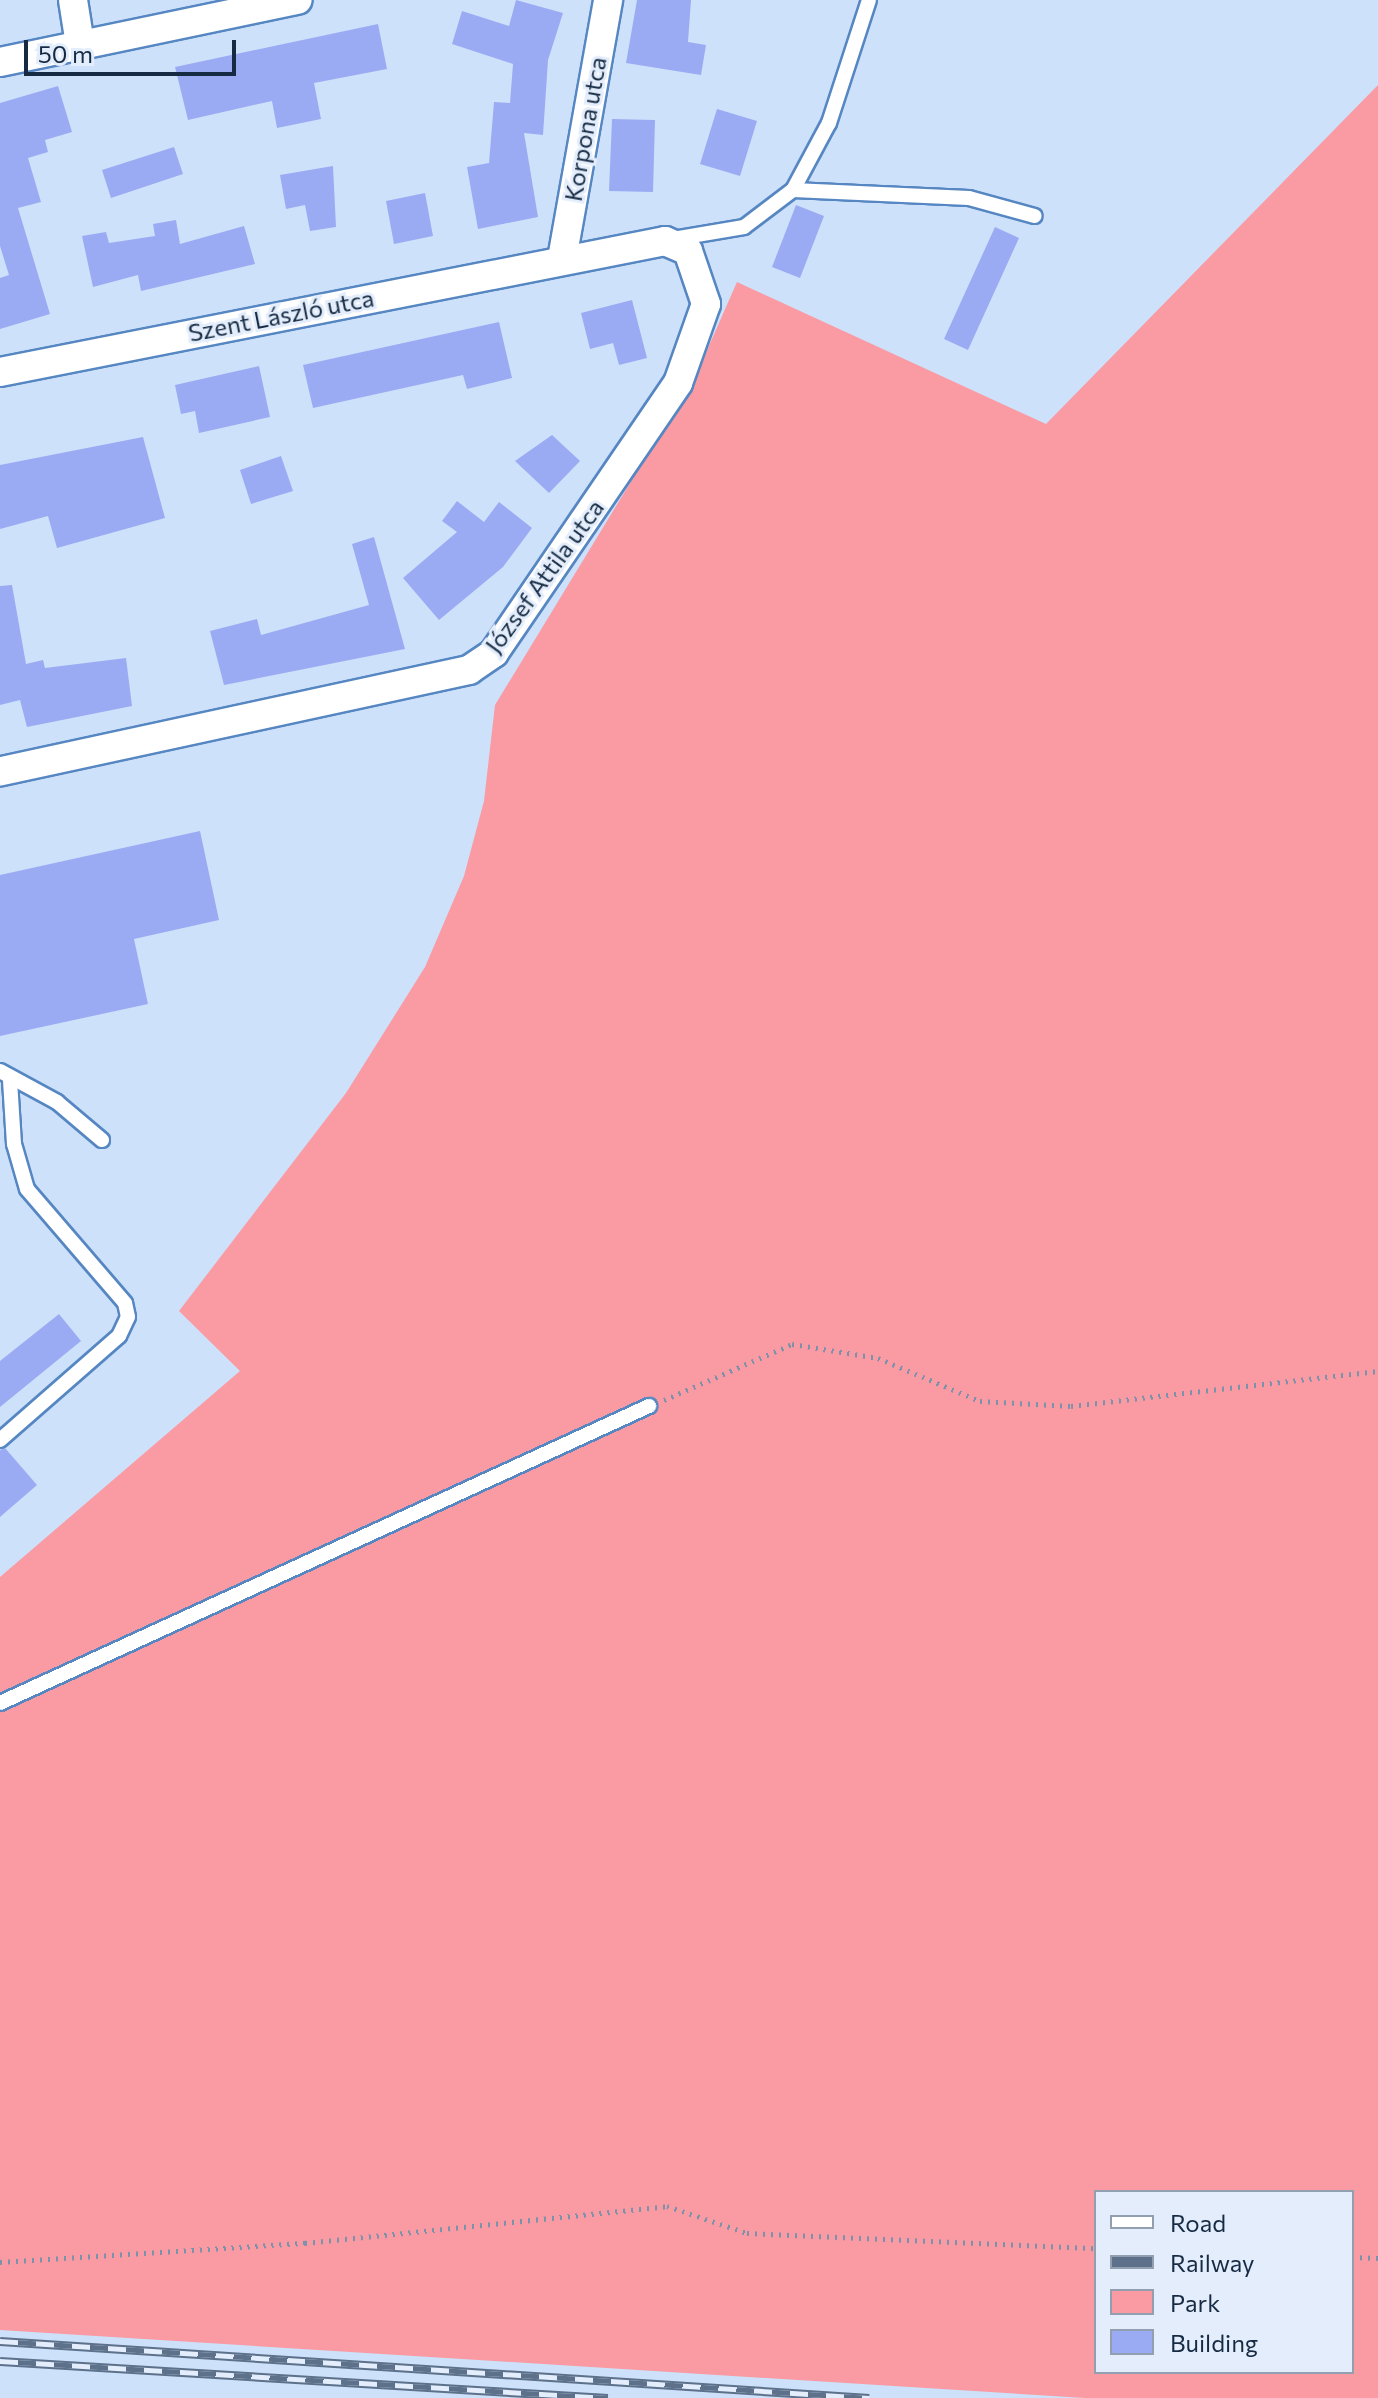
<!DOCTYPE html>
<meta charset="utf-8">
<style>
body{margin:0}
#map{position:relative;width:1378px;height:2398px;overflow:hidden;background:#cde1fb;font-family:Commissioner,sans-serif}
div>[style]{position:absolute}
.green>*{inset:0;background:#fa9aa3}
.building>*{inset:0;background:#9babf3}
.path>*{height:5px;margin-top:-2.5px;transform-origin:0;background:repeating-linear-gradient(90deg,#7c91aa 0 2px,transparent 0 8px)}
.roads{filter:drop-shadow(2px 0 #5687c2) drop-shadow(-2px 0 #5687c2) drop-shadow(0 2px #5687c2) drop-shadow(0 -2px #5687c2)}
.lane>*{height:14px;margin:-7px;padding:0 7px;transform-origin:7px;border-radius:7px;background:#fff}
.street>*{height:28px;margin:-14px;padding:0 14px;transform-origin:14px;border-radius:14px;background:#fff}
.rail>*{height:9px;margin-top:-4.5px;transform-origin:0;background:repeating-linear-gradient(90deg,#e3edfb 0 18px,#5d718a 0 36px);box-sizing:border-box;border-block:2px solid #5d718a}
span{translate:-50% -50%;white-space:nowrap;text-align:center;line-height:1.15;-webkit-text-stroke:6px #e3edfb;paint-order:stroke}
.street-label{font-size:24px;color:#162b43}
.legend{position:absolute;left:1094px;top:2190px;width:260px;height:184px;box-sizing:border-box;background:#e3edfb;border:2px solid #919fb1;margin:0;padding:10px 14px;list-style:none;font-size:24px;color:#162b43}
.legend li{display:flex;align-items:center;gap:16px;height:40px}
.legend b{width:40px;border:2px solid #919fb1}
.scale{position:absolute;left:24px;top:40px;width:212px;height:36px;box-sizing:border-box;border:4px solid #162b43;border-top:0;padding-left:10px;font-size:24px;line-height:28px;white-space:nowrap;color:#162b43;-webkit-text-stroke:6px #e3edfb;paint-order:stroke}
</style>
<div id="map">
<div class="green">
<i style="clip-path:polygon(evenodd,1378px 85px,1378px 2398px,1085px 2398px,0 2330px,0 1577px,240px 1371px,179px 1311px,346px 1093px,425px 967px,464px 876px,484px 801px,495px 705px,697px 373px,737px 282px,1046px 424px,1378px 85px,1096px 2192px,1352px 2192px,1352px 2372px,1096px 2372px,1096px 2192px)"></i>
</div>
<div class="building">
<i style="clip-path:polygon(516px 0,563px 13px,548px 60px,543px 135px,524px 133px,538px 217px,478px 229px,467px 167px,489px 163px,494px 102px,510px 103px,513px 64px,452px 44px,462px 11px,509px 26px)"></i>
<i style="clip-path:polygon(637px 0,691px 0,688px 42px,706px 45px,701px 75px,626px 63px)"></i>
<i style="clip-path:polygon(378px 24px,387px 69px,314px 83px,321px 119px,277px 128px,272px 101px,188px 120px,175px 67px)"></i>
<i style="clip-path:polygon(58px 86px,72px 132px,45px 140px,48px 152px,28px 158px,41px 202px,18px 208px,50px 314px,0 329px,0 278px,9px 275px,0 246px,0 103px)"></i>
<i style="clip-path:polygon(717px 109px,757px 121px,740px 176px,700px 164px)"></i>
<i style="clip-path:polygon(612px 119px,655px 120px,653px 192px,609px 191px)"></i>
<i style="clip-path:polygon(174px 147px,183px 174px,111px 198px,102px 170px)"></i>
<i style="clip-path:polygon(333px 166px,336px 227px,310px 231px,305px 205px,286px 209px,280px 175px)"></i>
<i style="clip-path:polygon(425px 193px,433px 236px,394px 244px,386px 201px)"></i>
<i style="clip-path:polygon(796px 205px,824px 216px,800px 278px,772px 267px)"></i>
<i style="clip-path:polygon(176px 220px,180px 244px,244px 226px,255px 264px,141px 291px,138px 275px,93px 287px,82px 236px,106px 232px,109px 243px,155px 236px,153px 224px)"></i>
<i style="clip-path:polygon(995px 227px,1019px 238px,968px 350px,944px 339px)"></i>
<i style="clip-path:polygon(632px 300px,647px 358px,619px 365px,613px 343px,590px 349px,581px 313px)"></i>
<i style="clip-path:polygon(499px 322px,512px 378px,467px 389px,463px 375px,313px 408px,303px 365px)"></i>
<i style="clip-path:polygon(259px 366px,270px 417px,199px 433px,195px 411px,181px 414px,175px 385px)"></i>
<i style="clip-path:polygon(552px 435px,580px 461px,549px 493px,515px 461px)"></i>
<i style="clip-path:polygon(143px 437px,165px 518px,57px 548px,48px 516px,0 529px,0 465px)"></i>
<i style="clip-path:polygon(281px 456px,293px 491px,251px 504px,240px 470px)"></i>
<i style="clip-path:polygon(457px 501px,484px 522px,499px 502px,532px 528px,503px 567px,439px 620px,403px 578px,457px 532px,442px 521px)"></i>
<i style="clip-path:polygon(374px 537px,405px 649px,224px 685px,210px 631px,257px 619px,261px 635px,369px 605px,352px 544px)"></i>
<i style="clip-path:polygon(12px 585px,26px 664px,43px 660px,45px 668px,126px 658px,132px 706px,27px 727px,20px 700px,0 705px,0 586px)"></i>
<i style="clip-path:polygon(200px 831px,219px 920px,134px 939px,148px 1004px,0 1036px,0 875px)"></i>
<i style="clip-path:polygon(59px 1314px,81px 1341px,0 1407px,0 1361px)"></i>
<i style="clip-path:polygon(5px 1448px,37px 1485px,0 1517px,0 1450px)"></i>
</div>
<div class="path">
<i style="left:664px;top:1400px;width:140px;rotate:-23.6deg"></i>
<i style="left:792px;top:1344px;width:87px;rotate:9.2deg"></i>
<i style="left:878px;top:1358px;width:111px;rotate:22.9deg"></i>
<i style="left:980px;top:1401px;width:91px;rotate:3.1deg"></i>
<i style="left:1071px;top:1406px;width:309px;rotate:-6.5deg"></i>
<i style="left:1352px;top:2257px;width:26px;rotate:2deg"></i>
<i style="left:0;top:2262px;width:306px;rotate:-3.6deg"></i>
<i style="left:305px;top:2243px;width:364px;rotate:-5.8deg"></i>
<i style="left:667px;top:2206px;width:84px;rotate:18.6deg"></i>
<i style="left:747px;top:2233px;width:349px;rotate:2.5deg"></i>
</div>
<div class="roads">
<div class="lane">
<i style="left:793px;top:190px;width:76px;rotate:-61.8deg"></i>
<i style="left:829px;top:123px;width:129px;rotate:-72deg"></i>
<i style="left:673px;top:239px;width:72px;rotate:-9.6deg"></i>
<i style="left:744px;top:227px;width:61px;rotate:-37.1deg"></i>
<i style="left:793px;top:190px;width:176px;rotate:2.6deg"></i>
<i style="left:969px;top:198px;width:68px;rotate:15.3deg"></i>
<i style="left:0;top:1071px;width:65px;rotate:28.5deg"></i>
<i style="left:57px;top:1102px;width:59px;rotate:40.2deg"></i>
<i style="left:0;top:1440px;width:158px;rotate:-41.2deg"></i>
<i style="left:119px;top:1336px;width:21px;rotate:-65deg"></i>
<i style="left:128px;top:1317px;width:14px;rotate:-102deg"></i>
<i style="left:125px;top:1303px;width:150px;rotate:-130.7deg"></i>
<i style="left:27px;top:1189px;width:47px;rotate:-106.1deg"></i>
<i style="left:14px;top:1144px;width:64px;rotate:-93.6deg"></i>
<i style="left:0;top:1703px;width:714px;rotate:-24.59deg"></i>
</div>
<div class="street">
<i style="left:73px;top:0;width:45px;rotate:81deg"></i>
<i style="left:0;top:62px;width:304px;rotate:-11.8deg"></i>
<i style="left:562px;top:259px;width:263px;rotate:-79.9deg"></i>
<i style="left:0;top:372px;width:678px;rotate:-11.14deg"></i>
<i style="left:665px;top:241px;width:25px;rotate:23deg"></i>
<i style="left:688px;top:251px;width:56px;rotate:71.2deg"></i>
<i style="left:706px;top:304px;width:84px;rotate:109.5deg"></i>
<i style="left:678px;top:383px;width:327px;rotate:124.3deg"></i>
<i style="left:494px;top:653px;width:30px;rotate:146deg"></i>
<i style="left:469px;top:670px;width:480px;rotate:167.8deg"></i>
</div>
</div>
<div class="rail">
<i style="left:0;top:2341px;width:871px;rotate:3.75deg"></i>
<i style="left:0;top:2361px;width:609px;rotate:3.48deg"></i>
</div>
<div class="street-label">
<span style="left:585px;top:129px;rotate:-80deg">Korpona utca</span>
<span style="left:281px;top:315px;rotate:-11deg">Szent László utca</span>
<span style="left:544px;top:576px;rotate:-54deg">József Attila utca</span>
</div>
<ul class="legend">
<li><b style="height:10px;background:#fff"></b>Road</li>
<li><b style="height:10px;background:#5d718a"></b>Railway</li>
<li><b style="height:22px;background:#fa9aa3"></b>Park</li>
<li><b style="height:22px;background:#9babf3"></b>Building</li>
</ul>
<div class="scale">50 m</div>
</div>
